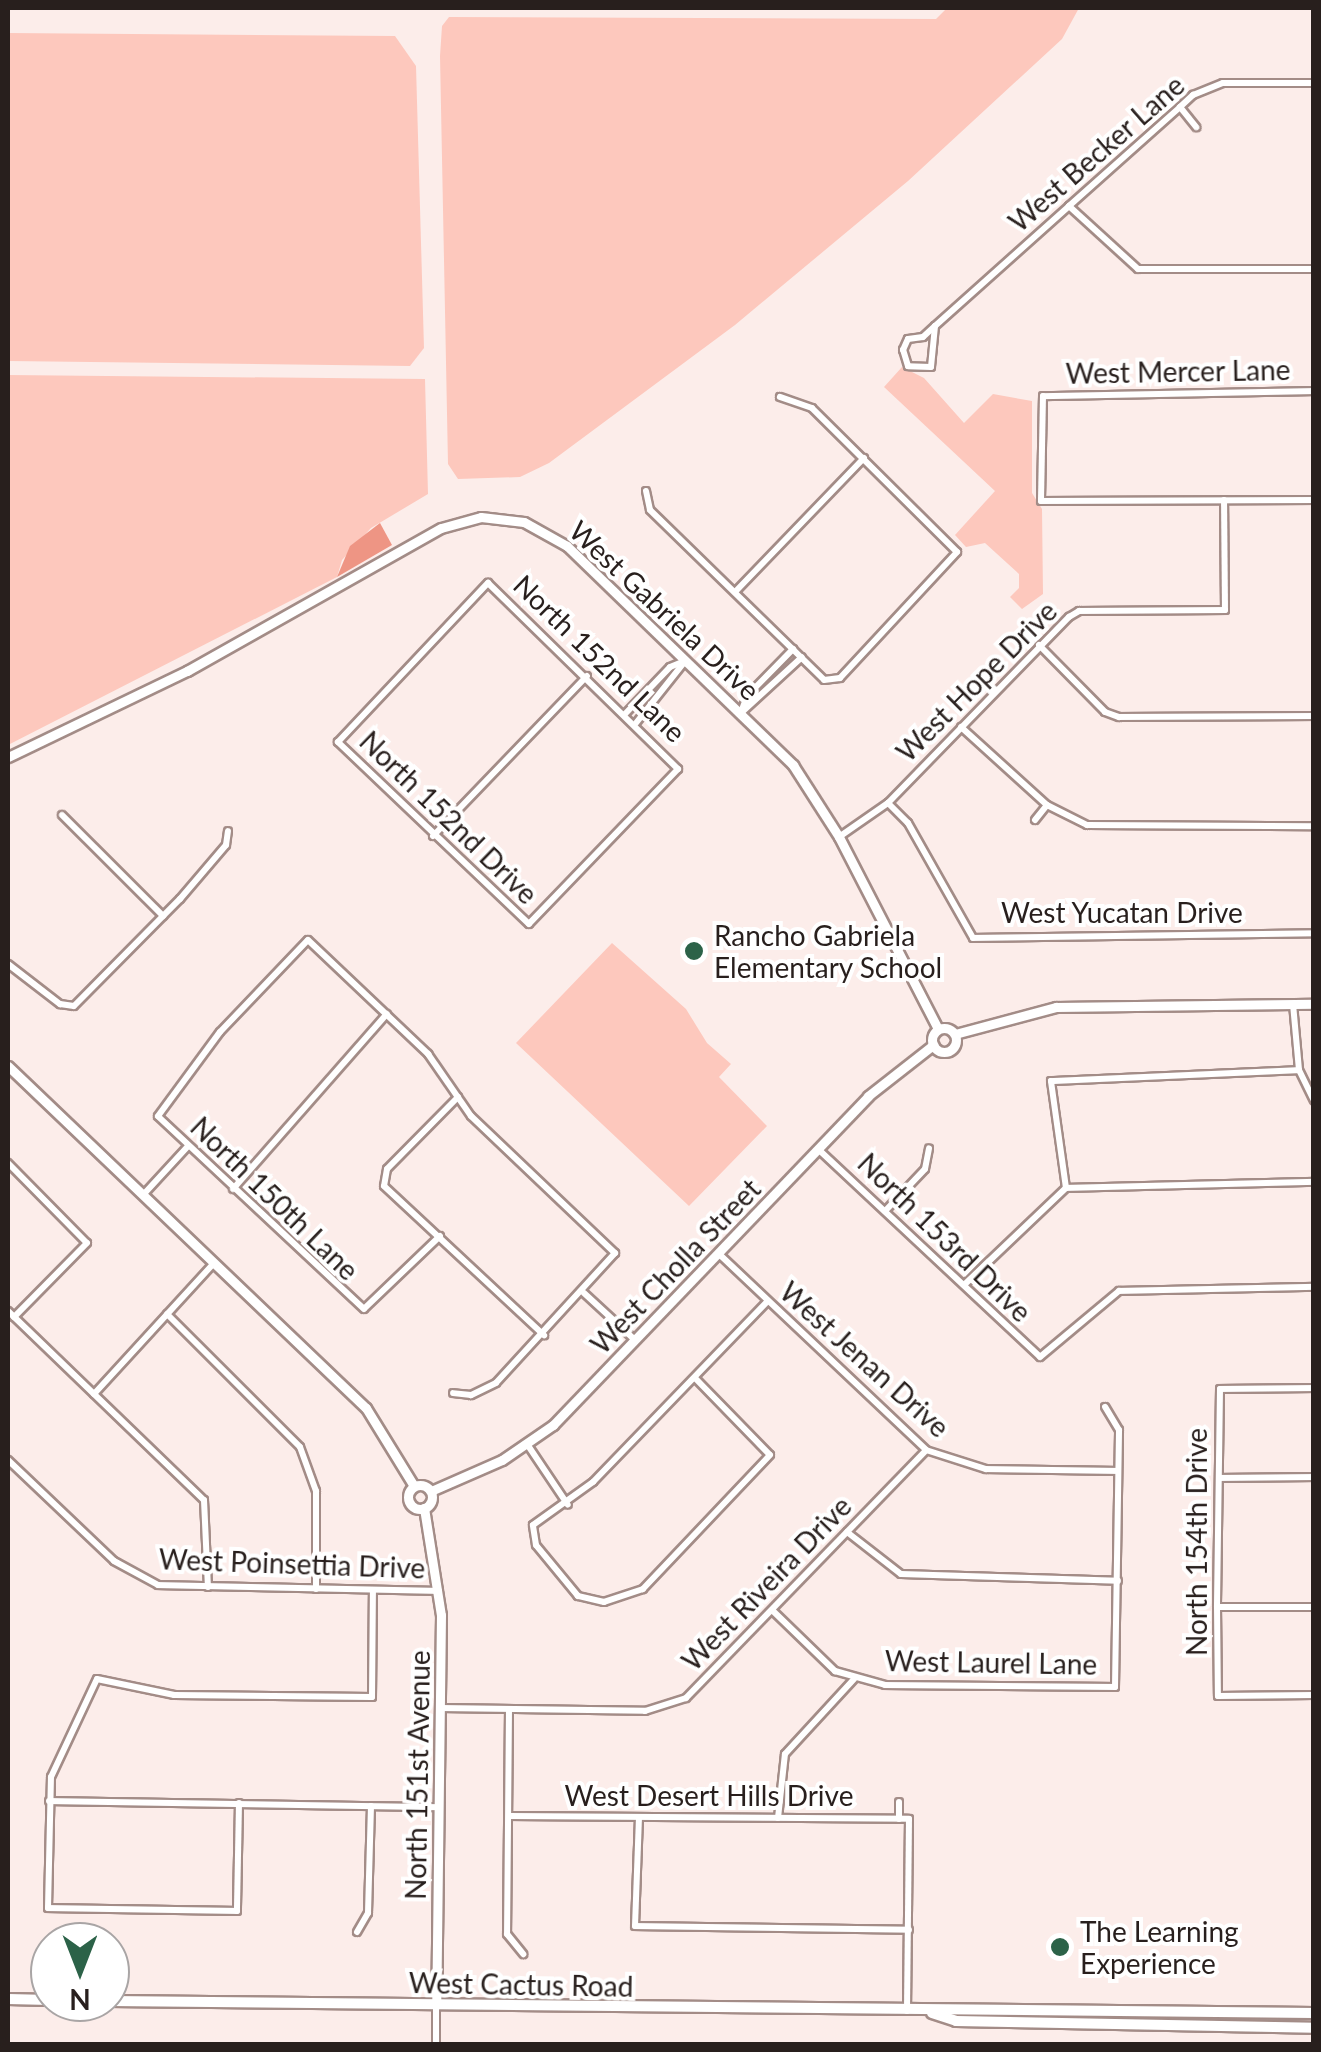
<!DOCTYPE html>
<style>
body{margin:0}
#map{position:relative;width:1321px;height:2052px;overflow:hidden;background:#fcedea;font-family:Lato,sans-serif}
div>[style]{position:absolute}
.green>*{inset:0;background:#fdc8bd}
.forest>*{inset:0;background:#ee9584}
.roads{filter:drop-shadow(2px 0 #a38c87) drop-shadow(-2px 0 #a38c87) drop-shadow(0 2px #a38c87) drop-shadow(0 -2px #a38c87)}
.minor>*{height:6px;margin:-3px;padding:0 3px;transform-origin:3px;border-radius:3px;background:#fff}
.tertiary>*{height:9px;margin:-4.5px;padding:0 4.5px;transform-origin:4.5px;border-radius:4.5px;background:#fff}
.tertiary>.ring{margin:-4.5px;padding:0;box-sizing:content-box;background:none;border:9px solid #fff;border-radius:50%}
.secondary>*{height:10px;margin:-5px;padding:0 5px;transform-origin:5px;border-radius:5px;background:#fff}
.dots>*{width:28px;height:28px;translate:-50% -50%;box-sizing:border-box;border:5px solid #fff;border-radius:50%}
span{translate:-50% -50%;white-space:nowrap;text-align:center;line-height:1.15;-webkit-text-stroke:8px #fff;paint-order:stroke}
.street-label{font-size:28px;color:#281f1d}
.poi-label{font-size:28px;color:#281f1d}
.left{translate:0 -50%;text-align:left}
.frame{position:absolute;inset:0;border:10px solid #281f1d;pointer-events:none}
.north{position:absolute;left:30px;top:1922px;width:100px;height:100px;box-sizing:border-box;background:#fff;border:2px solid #a9a5a5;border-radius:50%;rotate:180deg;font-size:28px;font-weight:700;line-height:40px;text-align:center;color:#281f1d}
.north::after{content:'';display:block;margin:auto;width:35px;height:45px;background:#2c6248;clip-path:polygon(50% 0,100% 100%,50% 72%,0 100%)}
</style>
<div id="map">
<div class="green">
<i style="clip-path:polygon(947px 8px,1079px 8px,1062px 39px,908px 181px,735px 325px,549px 463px,520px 477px,458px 479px,448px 464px,440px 56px,442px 26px,449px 17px,936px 19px)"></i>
<i style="clip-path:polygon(8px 33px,395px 36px,416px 66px,424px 348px,410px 366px,8px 361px)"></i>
<i style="clip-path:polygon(902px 367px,924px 378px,964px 423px,993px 394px,1032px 401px,1032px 493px,1042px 509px,1043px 594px,1022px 609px,1010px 597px,1019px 588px,1019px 574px,985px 543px,966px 547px,955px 535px,995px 491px,884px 387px)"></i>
<i style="clip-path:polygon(8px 375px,425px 379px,428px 494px,371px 528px,342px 560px,337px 577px,8px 745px)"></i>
<i style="clip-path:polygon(612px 943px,686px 1009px,707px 1043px,731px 1064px,719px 1077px,767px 1126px,689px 1206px,516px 1043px)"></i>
</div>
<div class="forest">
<i style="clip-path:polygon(380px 523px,392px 545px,337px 577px,350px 546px)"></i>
</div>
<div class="roads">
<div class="minor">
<i style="left:1180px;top:107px;width:26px;rotate:51deg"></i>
<i style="left:1069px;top:206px;width:93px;rotate:42.4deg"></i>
<i style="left:1138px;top:269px;width:176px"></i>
<i style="left:935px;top:326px;width:41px;rotate:95.6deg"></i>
<i style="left:931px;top:367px;width:23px;rotate:-178deg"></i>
<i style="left:908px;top:366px;width:17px;rotate:-107deg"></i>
<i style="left:903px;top:350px;width:12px;rotate:-66deg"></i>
<i style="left:908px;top:339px;width:15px;rotate:-8deg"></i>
<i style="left:923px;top:337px;width:16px;rotate:-43deg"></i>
<i style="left:935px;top:326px;width:180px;rotate:-41.8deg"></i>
<i style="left:1069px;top:206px;width:149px;rotate:-41.7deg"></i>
<i style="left:1180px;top:107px;width:18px;rotate:-43deg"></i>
<i style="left:1193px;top:95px;width:32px;rotate:-22deg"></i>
<i style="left:1223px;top:83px;width:91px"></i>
<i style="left:1314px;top:391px;width:271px;rotate:178.9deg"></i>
<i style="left:1043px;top:396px;width:105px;rotate:91.1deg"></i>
<i style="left:1041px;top:501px;width:273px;rotate:-0.2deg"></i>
<i style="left:646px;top:491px;width:19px;rotate:78deg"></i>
<i style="left:650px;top:510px;width:243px;rotate:44.3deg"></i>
<i style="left:824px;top:680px;width:16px;rotate:-7deg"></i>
<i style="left:840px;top:678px;width:172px;rotate:-47.1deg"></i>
<i style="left:957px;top:552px;width:204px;rotate:-135.2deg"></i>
<i style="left:812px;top:408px;width:34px;rotate:-161deg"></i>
<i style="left:488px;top:583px;width:266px;rotate:44.4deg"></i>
<i style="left:678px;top:769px;width:215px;rotate:133.9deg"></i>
<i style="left:529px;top:924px;width:264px;rotate:-136.4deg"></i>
<i style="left:338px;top:742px;width:219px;rotate:-46.7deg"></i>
<i style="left:735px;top:592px;width:186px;rotate:-46.1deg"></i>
<i style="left:1039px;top:645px;width:94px;rotate:45.4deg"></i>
<i style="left:1105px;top:712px;width:15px;rotate:20deg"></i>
<i style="left:1119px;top:717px;width:195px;rotate:-0.3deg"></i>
<i style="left:741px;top:712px;width:17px;rotate:-69deg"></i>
<i style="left:747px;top:696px;width:66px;rotate:-45.6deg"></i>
<i style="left:742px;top:712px;width:81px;rotate:-42.5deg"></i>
<i style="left:625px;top:714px;width:65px;rotate:-46.2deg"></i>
<i style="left:670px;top:667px;width:16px;rotate:-22deg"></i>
<i style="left:636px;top:723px;width:80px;rotate:-51.6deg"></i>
<i style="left:961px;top:727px;width:116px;rotate:42.2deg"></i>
<i style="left:1047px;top:805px;width:45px;rotate:26.6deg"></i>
<i style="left:1087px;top:825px;width:227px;rotate:0.3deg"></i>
<i style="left:888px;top:803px;width:28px;rotate:45deg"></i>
<i style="left:908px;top:823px;width:132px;rotate:60.5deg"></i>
<i style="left:973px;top:938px;width:341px;rotate:-0.8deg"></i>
<i style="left:62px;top:815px;width:143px;rotate:45deg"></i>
<i style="left:1035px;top:820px;width:19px;rotate:-51deg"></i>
<i style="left:433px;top:836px;width:222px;rotate:-46.1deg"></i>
<i style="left:839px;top:837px;width:60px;rotate:-34.8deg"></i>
<i style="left:888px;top:803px;width:260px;rotate:-45.8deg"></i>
<i style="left:1069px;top:617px;width:12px;rotate:-31deg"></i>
<i style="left:1079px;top:611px;width:146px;rotate:-0.4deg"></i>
<i style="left:1225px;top:610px;width:110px;rotate:-90.5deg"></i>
<i style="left:8px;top:964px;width:66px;rotate:37.6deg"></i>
<i style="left:60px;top:1004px;width:14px;rotate:8deg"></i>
<i style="left:74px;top:1006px;width:151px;rotate:-45.3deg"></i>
<i style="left:180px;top:899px;width:71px;rotate:-49.6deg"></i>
<i style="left:226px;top:845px;width:14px;rotate:-82deg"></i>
<i style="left:1293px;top:1004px;width:66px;rotate:84.8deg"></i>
<i style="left:1299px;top:1070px;width:34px;rotate:64deg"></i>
<i style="left:458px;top:1097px;width:101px;rotate:134.6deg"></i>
<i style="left:387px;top:1169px;width:17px;rotate:100deg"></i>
<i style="left:384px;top:1186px;width:219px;rotate:43deg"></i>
<i style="left:818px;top:1149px;width:304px;rotate:43.1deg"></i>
<i style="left:1040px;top:1357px;width:103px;rotate:-39.9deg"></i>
<i style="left:1119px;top:1291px;width:195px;rotate:-1.2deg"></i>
<i style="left:8px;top:1163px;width:112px;rotate:45.4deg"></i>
<i style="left:87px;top:1243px;width:104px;rotate:134.6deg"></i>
<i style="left:1066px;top:1188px;width:108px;rotate:-98deg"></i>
<i style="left:1051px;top:1081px;width:248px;rotate:-2.5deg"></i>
<i style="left:233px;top:1189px;width:233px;rotate:-48.7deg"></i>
<i style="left:143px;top:1195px;width:67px;rotate:-47.4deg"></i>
<i style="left:887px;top:1209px;width:55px;rotate:-46.5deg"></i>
<i style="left:925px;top:1169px;width:21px;rotate:-79deg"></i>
<i style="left:440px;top:1236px;width:105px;rotate:136.2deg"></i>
<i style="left:364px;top:1309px;width:282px;rotate:-136.9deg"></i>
<i style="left:158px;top:1116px;width:104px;rotate:-53.6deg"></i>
<i style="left:220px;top:1032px;width:127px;rotate:-46.3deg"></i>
<i style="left:308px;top:940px;width:166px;rotate:43.5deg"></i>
<i style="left:428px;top:1054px;width:75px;rotate:55.3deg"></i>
<i style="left:471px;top:1116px;width:199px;rotate:43.6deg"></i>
<i style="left:615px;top:1253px;width:176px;rotate:132.5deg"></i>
<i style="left:496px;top:1383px;width:28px;rotate:154deg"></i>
<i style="left:471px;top:1395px;width:18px;rotate:-174deg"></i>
<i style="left:718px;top:1253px;width:286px;rotate:43.4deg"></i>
<i style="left:926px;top:1450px;width:63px;rotate:17.6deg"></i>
<i style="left:986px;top:1469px;width:132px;rotate:0.9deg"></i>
<i style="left:964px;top:1285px;width:141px;rotate:-43.6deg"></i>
<i style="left:1066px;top:1188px;width:248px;rotate:-1.4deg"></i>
<i style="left:584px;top:1293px;width:69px;rotate:42.7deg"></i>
<i style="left:8px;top:1311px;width:272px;rotate:44deg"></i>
<i style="left:204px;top:1500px;width:87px;rotate:87.4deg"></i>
<i style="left:167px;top:1314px;width:188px;rotate:45deg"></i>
<i style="left:300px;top:1447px;width:47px;rotate:70deg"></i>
<i style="left:316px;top:1491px;width:98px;rotate:90deg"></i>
<i style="left:695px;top:1378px;width:107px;rotate:45.8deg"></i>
<i style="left:770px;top:1455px;width:185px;rotate:133.5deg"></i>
<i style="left:643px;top:1589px;width:41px;rotate:161.6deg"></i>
<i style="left:604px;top:1602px;width:27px;rotate:-167deg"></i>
<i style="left:578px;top:1596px;width:66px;rotate:-129.5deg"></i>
<i style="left:536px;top:1545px;width:20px;rotate:-99deg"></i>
<i style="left:533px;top:1525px;width:74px;rotate:-35.6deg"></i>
<i style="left:593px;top:1482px;width:250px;rotate:-46deg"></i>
<i style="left:1314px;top:1388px;width:94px;rotate:179.4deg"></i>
<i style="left:1220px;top:1389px;width:218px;rotate:90.8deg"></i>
<i style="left:1217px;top:1607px;width:89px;rotate:89.4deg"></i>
<i style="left:1218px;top:1696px;width:96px;rotate:-0.6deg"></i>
<i style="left:94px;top:1394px;width:178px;rotate:-47.5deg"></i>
<i style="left:527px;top:1444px;width:73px;rotate:56.1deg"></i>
<i style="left:8px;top:1460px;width:146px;rotate:43.6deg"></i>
<i style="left:114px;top:1561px;width:50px;rotate:28.6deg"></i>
<i style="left:158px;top:1585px;width:281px;rotate:1.2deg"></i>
<i style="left:1219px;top:1478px;width:95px;rotate:-0.6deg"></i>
<i style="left:847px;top:1532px;width:68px;rotate:37.9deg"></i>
<i style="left:901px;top:1574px;width:217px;rotate:1.8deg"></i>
<i style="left:1217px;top:1607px;width:97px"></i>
<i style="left:772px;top:1610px;width:88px;rotate:44.1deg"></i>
<i style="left:835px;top:1671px;width:52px;rotate:15.6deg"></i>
<i style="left:885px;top:1685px;width:230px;rotate:0.5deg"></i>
<i style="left:1115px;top:1687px;width:257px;rotate:-89.1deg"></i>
<i style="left:1119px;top:1430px;width:27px;rotate:-121deg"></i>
<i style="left:440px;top:1708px;width:205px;rotate:0.8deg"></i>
<i style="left:645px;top:1711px;width:43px;rotate:-17.6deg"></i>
<i style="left:686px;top:1698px;width:345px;rotate:-45.9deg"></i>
<i style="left:509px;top:1709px;width:225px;rotate:90.5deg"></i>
<i style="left:507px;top:1934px;width:26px;rotate:51deg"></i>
<i style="left:49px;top:1801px;width:389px;rotate:0.9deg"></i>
<i style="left:899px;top:1802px;width:17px;rotate:90deg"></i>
<i style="left:239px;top:1803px;width:108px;rotate:91.1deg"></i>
<i style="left:237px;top:1911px;width:189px;rotate:-179.1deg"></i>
<i style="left:48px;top:1908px;width:131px;rotate:-88.7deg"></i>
<i style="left:51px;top:1777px;width:108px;rotate:-64.9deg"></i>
<i style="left:97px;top:1679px;width:79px;rotate:11.7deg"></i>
<i style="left:174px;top:1695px;width:198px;rotate:0.6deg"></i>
<i style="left:372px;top:1697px;width:107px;rotate:-89.5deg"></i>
<i style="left:509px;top:1816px;width:400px;rotate:0.4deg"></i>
<i style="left:909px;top:1819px;width:192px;rotate:90.6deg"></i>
<i style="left:639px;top:1817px;width:109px;rotate:92.1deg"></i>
<i style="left:635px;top:1926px;width:274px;rotate:0.8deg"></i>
<i style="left:778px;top:1818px;width:64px;rotate:-83.8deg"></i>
<i style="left:785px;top:1754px;width:102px;rotate:-47.4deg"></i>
<i style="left:357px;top:1932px;width:22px;rotate:-60deg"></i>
<i style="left:368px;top:1913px;width:107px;rotate:-88.4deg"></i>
<i style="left:436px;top:2044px;width:39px;rotate:-90deg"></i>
</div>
<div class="tertiary">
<i style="left:8px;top:757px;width:199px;rotate:-25.7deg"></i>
<i style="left:187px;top:671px;width:291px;rotate:-29.4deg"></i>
<i style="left:441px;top:528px;width:41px;rotate:-15.4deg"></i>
<i style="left:481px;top:517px;width:43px;rotate:6.6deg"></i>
<i style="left:524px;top:522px;width:49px;rotate:29.2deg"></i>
<i style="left:567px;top:546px;width:315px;rotate:44.1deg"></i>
<i style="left:793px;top:765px;width:85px;rotate:57.4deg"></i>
<i style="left:839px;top:837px;width:216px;rotate:62.7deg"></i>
<i class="ring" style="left:932px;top:1028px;width:15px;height:15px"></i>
<i style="left:955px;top:1034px;width:105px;rotate:-15deg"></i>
<i style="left:1056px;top:1007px;width:258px;rotate:-0.7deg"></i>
<i style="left:8px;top:1066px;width:495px;rotate:43.7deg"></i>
<i style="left:366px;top:1408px;width:92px;rotate:58.4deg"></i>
<i class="ring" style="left:408px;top:1485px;width:15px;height:15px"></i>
<i style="left:431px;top:1491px;width:77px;rotate:-23.6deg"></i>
<i style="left:502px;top:1460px;width:62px;rotate:-34.5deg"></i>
<i style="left:553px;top:1425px;width:455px;rotate:-46.2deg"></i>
<i style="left:868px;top:1096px;width:83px;rotate:-38.1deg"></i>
<i style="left:424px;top:1508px;width:108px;rotate:81deg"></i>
<i style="left:441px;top:1615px;width:390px;rotate:90.7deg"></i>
</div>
<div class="secondary">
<i style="left:8px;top:1999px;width:42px;rotate:1.4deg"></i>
<i style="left:110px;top:2001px;width:1204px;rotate:0.57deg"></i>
<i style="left:932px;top:2013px;width:25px;rotate:18deg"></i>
<i style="left:956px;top:2021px;width:358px;rotate:1.1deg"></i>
</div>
</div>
<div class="dots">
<i style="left:694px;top:951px;background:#2c6248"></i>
<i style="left:1060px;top:1947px;background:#2c6248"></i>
</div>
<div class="street-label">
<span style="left:1096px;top:153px;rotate:-41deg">West Becker Lane</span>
<span style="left:1178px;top:371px;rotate:-1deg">West Mercer Lane</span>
<span style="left:665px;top:610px;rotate:43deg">West Gabriela Drive</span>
<span style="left:600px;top:658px;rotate:44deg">North 152nd Lane</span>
<span style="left:976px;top:681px;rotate:-45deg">West Hope Drive</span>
<span style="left:449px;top:817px;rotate:44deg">North 152nd Drive</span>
<span style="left:1122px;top:912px">West Yucatan Drive</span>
<span style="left:275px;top:1198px;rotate:44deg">North 150th Lane</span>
<span style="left:945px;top:1237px;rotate:44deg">North 153rd Drive</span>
<span style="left:675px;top:1266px;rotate:-46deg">West Cholla Street</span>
<span style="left:865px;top:1359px;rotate:42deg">West Jenan Drive</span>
<span style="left:1196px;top:1542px;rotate:-90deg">North 154th Drive</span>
<span style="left:292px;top:1563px;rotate:2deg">West Poinsettia Drive</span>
<span style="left:766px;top:1583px;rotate:-46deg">West Riveira Drive</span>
<span style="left:991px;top:1662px;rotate:1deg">West Laurel Lane</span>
<span style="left:417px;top:1775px;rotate:-89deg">North 151st Avenue</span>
<span style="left:709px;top:1795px">West Desert Hills Drive</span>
<span style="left:521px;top:1984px;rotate:1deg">West Cactus Road</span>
</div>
<div class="poi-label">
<span class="left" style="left:714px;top:951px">Rancho Gabriela<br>Elementary School</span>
<span class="left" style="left:1080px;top:1947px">The Learning<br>Experience</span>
</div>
<div class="frame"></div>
<div class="north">N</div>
</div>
